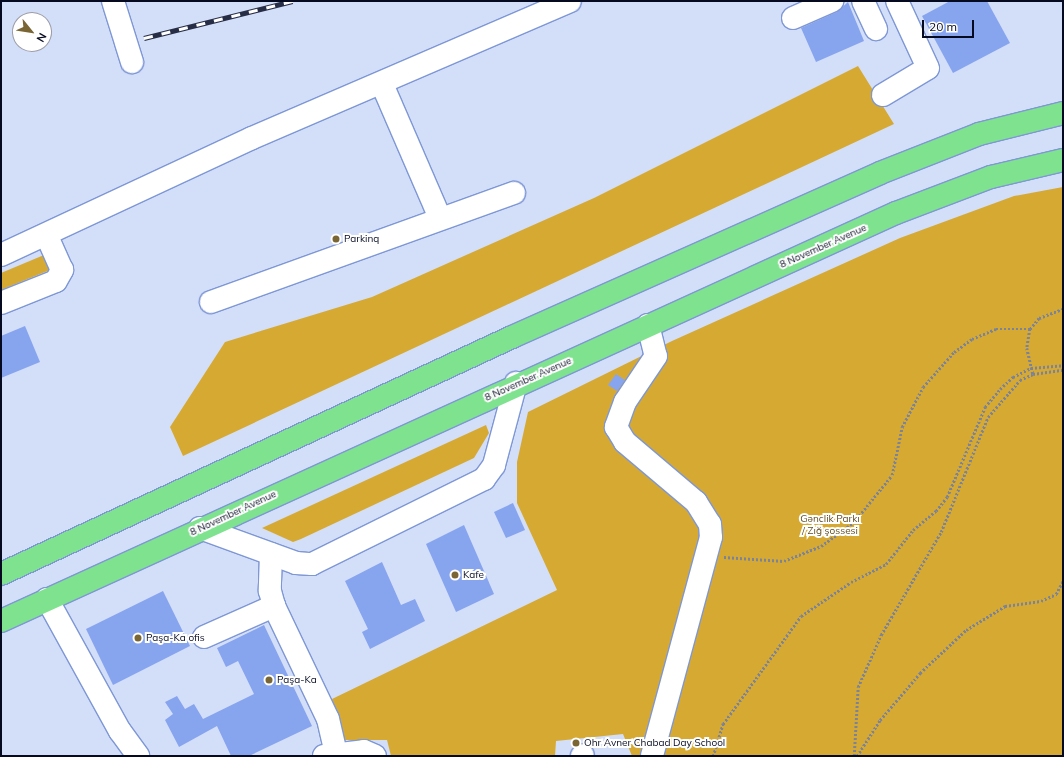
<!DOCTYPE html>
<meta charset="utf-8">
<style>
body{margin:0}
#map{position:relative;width:1064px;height:757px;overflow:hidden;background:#d3def9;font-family:Mulish,sans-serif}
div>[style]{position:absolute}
.green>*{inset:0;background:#d6aa32}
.building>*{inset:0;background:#87a4ef}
.path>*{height:2.5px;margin-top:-1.25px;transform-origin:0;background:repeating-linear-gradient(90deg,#7a829c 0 2px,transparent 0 4px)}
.roads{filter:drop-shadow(1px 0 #7e97d5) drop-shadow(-1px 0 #7e97d5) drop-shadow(0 1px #7e97d5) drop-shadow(0 -1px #7e97d5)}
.minor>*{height:22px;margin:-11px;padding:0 11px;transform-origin:11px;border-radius:11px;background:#fff}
.highway>*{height:22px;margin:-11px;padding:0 11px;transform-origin:11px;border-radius:11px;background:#7fe28e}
.rail>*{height:4.5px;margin-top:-2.25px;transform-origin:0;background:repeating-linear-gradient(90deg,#fff 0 9px,#272d45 0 18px);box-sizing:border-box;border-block:1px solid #272d45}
.dots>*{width:11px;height:11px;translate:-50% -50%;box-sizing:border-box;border:2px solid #fff;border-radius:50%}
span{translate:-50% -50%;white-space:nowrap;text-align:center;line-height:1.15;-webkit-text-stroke:4px #fff;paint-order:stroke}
.poi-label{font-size:10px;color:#050a21}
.left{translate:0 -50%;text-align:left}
.street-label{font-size:10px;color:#050a21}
.park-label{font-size:10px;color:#5f4c1d}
.frame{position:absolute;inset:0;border:2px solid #050a21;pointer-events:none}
.north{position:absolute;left:12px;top:12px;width:40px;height:40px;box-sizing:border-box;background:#fff;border:1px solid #9b9da6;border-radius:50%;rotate:120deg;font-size:11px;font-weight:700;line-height:16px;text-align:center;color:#050a21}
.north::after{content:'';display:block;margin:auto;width:14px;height:18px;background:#7a6635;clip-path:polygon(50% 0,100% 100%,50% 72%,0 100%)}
.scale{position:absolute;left:922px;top:20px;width:52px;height:18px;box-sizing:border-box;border:2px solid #050a21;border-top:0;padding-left:5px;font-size:12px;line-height:14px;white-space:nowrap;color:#050a21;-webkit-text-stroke:3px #fff;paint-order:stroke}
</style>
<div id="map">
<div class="green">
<i style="clip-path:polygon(858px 66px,894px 124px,183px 456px,170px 427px,225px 342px,372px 297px,594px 198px)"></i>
<i style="clip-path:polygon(1063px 187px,1063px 756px,632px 756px,623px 734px,556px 741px,555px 756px,391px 756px,387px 740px,344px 740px,332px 699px,557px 590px,517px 503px,517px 462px,528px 412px,672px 341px,900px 238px,1014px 196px)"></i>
<i style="clip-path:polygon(44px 255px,50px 270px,1px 290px,1px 273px)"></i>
<i style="clip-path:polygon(486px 425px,489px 433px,474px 458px,301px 539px,293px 542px,262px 528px)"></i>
</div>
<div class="building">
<i style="clip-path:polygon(950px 1px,987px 1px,1010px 43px,953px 73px,922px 16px)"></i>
<i style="clip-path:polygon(848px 2px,864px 41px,816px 62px,801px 28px,837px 12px)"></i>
<i style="clip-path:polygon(25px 326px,40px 362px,1px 378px,1px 336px)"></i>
<i style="clip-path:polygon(616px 374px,625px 380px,617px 391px,608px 385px)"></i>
<i style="clip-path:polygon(513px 503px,525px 530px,506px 538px,494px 512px)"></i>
<i style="clip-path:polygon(464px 525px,494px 594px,456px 612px,426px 544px)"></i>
<i style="clip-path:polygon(382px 562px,401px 605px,415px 599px,425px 621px,370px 649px,362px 632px,368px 629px,345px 581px)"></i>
<i style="clip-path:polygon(163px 591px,190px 646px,113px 685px,86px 629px)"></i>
<i style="clip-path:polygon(264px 625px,312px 726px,249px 756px,231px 756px,217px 726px,179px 747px,165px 720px,173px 714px,165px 702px,177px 696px,185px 709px,194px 704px,203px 719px,254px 694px,238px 661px,226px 667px,217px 648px)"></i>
</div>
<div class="path">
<i style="left:1030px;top:329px;width:14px;rotate:-51deg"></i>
<i style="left:1039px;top:318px;width:26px;rotate:-21deg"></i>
<i style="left:724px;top:557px;width:60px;rotate:3.8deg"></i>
<i style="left:784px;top:561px;width:40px;rotate:-22deg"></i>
<i style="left:821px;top:546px;width:41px;rotate:-36deg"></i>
<i style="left:854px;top:522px;width:60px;rotate:-51deg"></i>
<i style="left:892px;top:475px;width:49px;rotate:-78.2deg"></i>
<i style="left:902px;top:427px;width:45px;rotate:-62.3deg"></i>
<i style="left:923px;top:387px;width:47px;rotate:-48.5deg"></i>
<i style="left:954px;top:352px;width:22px;rotate:-36deg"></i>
<i style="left:972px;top:339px;width:26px;rotate:-23deg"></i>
<i style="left:996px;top:329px;width:34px"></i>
<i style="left:1030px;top:329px;width:19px;rotate:99deg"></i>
<i style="left:1027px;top:348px;width:27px;rotate:77deg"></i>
<i style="left:713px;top:756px;width:34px;rotate:-73deg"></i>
<i style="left:723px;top:724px;width:133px;rotate:-54.2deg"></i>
<i style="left:801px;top:616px;width:60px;rotate:-34.2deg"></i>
<i style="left:851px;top:582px;width:39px;rotate:-27deg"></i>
<i style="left:886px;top:564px;width:43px;rotate:-51.5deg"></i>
<i style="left:913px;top:530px;width:30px;rotate:-40deg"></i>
<i style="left:936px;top:511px;width:18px;rotate:-52deg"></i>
<i style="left:947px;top:497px;width:98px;rotate:-67.1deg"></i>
<i style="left:985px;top:407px;width:23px;rotate:-50deg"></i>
<i style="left:1000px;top:389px;width:18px;rotate:-43deg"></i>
<i style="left:1013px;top:377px;width:20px;rotate:-27deg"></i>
<i style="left:1031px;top:368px;width:32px;rotate:-5deg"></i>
<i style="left:854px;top:756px;width:69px;rotate:-86.7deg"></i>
<i style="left:858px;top:687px;width:57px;rotate:-66.1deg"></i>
<i style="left:881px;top:635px;width:119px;rotate:-59.8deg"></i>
<i style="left:941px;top:532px;width:124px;rotate:-67.8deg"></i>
<i style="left:988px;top:417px;width:49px;rotate:-49.1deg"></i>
<i style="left:1020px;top:380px;width:14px;rotate:-25deg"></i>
<i style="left:1033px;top:374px;width:30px;rotate:-8deg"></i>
<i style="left:857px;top:756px;width:43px;rotate:-57.4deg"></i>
<i style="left:880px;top:720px;width:62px;rotate:-49.6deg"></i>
<i style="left:920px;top:673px;width:63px;rotate:-43.1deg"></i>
<i style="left:966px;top:630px;width:46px;rotate:-31.6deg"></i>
<i style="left:1005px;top:606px;width:36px;rotate:-8deg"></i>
<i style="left:1041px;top:601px;width:17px;rotate:-25deg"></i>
<i style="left:1056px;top:594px;width:15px;rotate:-62deg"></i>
</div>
<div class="roads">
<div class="minor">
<i style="left:113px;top:1px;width:64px;rotate:72.7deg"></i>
<i style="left:863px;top:1px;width:31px;rotate:65deg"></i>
<i style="left:793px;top:18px;width:43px;rotate:-23.6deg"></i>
<i style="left:382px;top:84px;width:146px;rotate:66.6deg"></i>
<i style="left:883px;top:95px;width:52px;rotate:-31deg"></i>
<i style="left:928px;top:68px;width:74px;rotate:-114.8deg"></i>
<i style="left:1px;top:255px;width:277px;rotate:-25deg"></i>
<i style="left:252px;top:138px;width:346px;rotate:-23.3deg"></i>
<i style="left:211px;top:302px;width:322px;rotate:-19.8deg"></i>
<i style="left:1px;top:303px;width:59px;rotate:-21.8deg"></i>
<i style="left:56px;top:281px;width:13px;rotate:-61deg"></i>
<i style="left:62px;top:270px;width:37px;rotate:-114deg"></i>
<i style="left:648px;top:325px;width:32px;rotate:76deg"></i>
<i style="left:656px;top:356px;width:55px;rotate:124deg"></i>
<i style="left:625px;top:402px;width:27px;rotate:110deg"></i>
<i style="left:616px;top:427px;width:17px;rotate:59deg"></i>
<i style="left:625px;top:442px;width:93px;rotate:40.2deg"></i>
<i style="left:696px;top:502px;width:26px;rotate:58deg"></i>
<i style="left:710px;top:524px;width:13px;rotate:86deg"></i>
<i style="left:711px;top:537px;width:227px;rotate:105.1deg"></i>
<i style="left:200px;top:528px;width:102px;rotate:20deg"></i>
<i style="left:296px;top:563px;width:16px;rotate:4deg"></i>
<i style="left:312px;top:564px;width:192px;rotate:-26.3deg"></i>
<i style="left:484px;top:479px;width:17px;rotate:-54deg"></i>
<i style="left:494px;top:465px;width:85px;rotate:-75deg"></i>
<i style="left:271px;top:554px;width:37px;rotate:92deg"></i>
<i style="left:270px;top:591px;width:16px;rotate:75deg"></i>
<i style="left:274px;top:606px;width:125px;rotate:64.5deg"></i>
<i style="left:328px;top:719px;width:36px;rotate:77deg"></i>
<i style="left:47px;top:599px;width:151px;rotate:61.1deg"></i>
<i style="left:120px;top:731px;width:31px;rotate:54deg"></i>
<i style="left:204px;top:637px;width:77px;rotate:-23.9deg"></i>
<i style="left:324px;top:756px;width:40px;rotate:-7.1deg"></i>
<i style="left:364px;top:751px;width:12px;rotate:24deg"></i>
<i style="left:582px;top:756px;width:1px;rotate:-45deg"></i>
</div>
<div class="highway">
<i style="left:1px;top:574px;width:563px;rotate:-24.88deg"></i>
<i style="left:512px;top:337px;width:403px;rotate:-24deg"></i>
<i style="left:880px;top:173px;width:106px;rotate:-21.5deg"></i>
<i style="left:979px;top:134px;width:87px;rotate:-14deg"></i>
<i style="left:1px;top:621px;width:984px;rotate:-24.51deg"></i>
<i style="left:896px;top:213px;width:102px;rotate:-20.8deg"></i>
<i style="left:991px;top:177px;width:74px;rotate:-13.3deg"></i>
</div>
</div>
<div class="rail">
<i style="left:144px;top:38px;width:153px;rotate:-14deg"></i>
</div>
<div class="dots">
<i style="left:336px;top:239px;background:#7a6635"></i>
<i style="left:455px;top:575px;background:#7a6635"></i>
<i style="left:138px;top:638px;background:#7a6635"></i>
<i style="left:269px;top:680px;background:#7a6635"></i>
<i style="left:576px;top:743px;background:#7a6635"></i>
</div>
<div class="poi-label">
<span class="left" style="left:344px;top:239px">Parkinq</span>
<span class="left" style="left:463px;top:575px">Kafe</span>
<span class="left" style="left:146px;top:638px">Paşa-Ka ofis</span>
<span class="left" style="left:277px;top:680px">Paşa-Ka</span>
<span class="left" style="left:584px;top:743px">Ohr Avner Chabad Day School</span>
</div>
<div class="street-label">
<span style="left:823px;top:246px;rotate:-24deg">8 November Avenue</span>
<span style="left:528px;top:379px;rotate:-24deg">8 November Avenue</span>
<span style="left:233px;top:513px;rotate:-25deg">8 November Avenue</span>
</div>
<div class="park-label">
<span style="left:830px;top:524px">Gənclik Parkı<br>/ Zığ şossesi</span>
</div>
<div class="frame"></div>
<div class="north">N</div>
<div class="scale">20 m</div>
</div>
